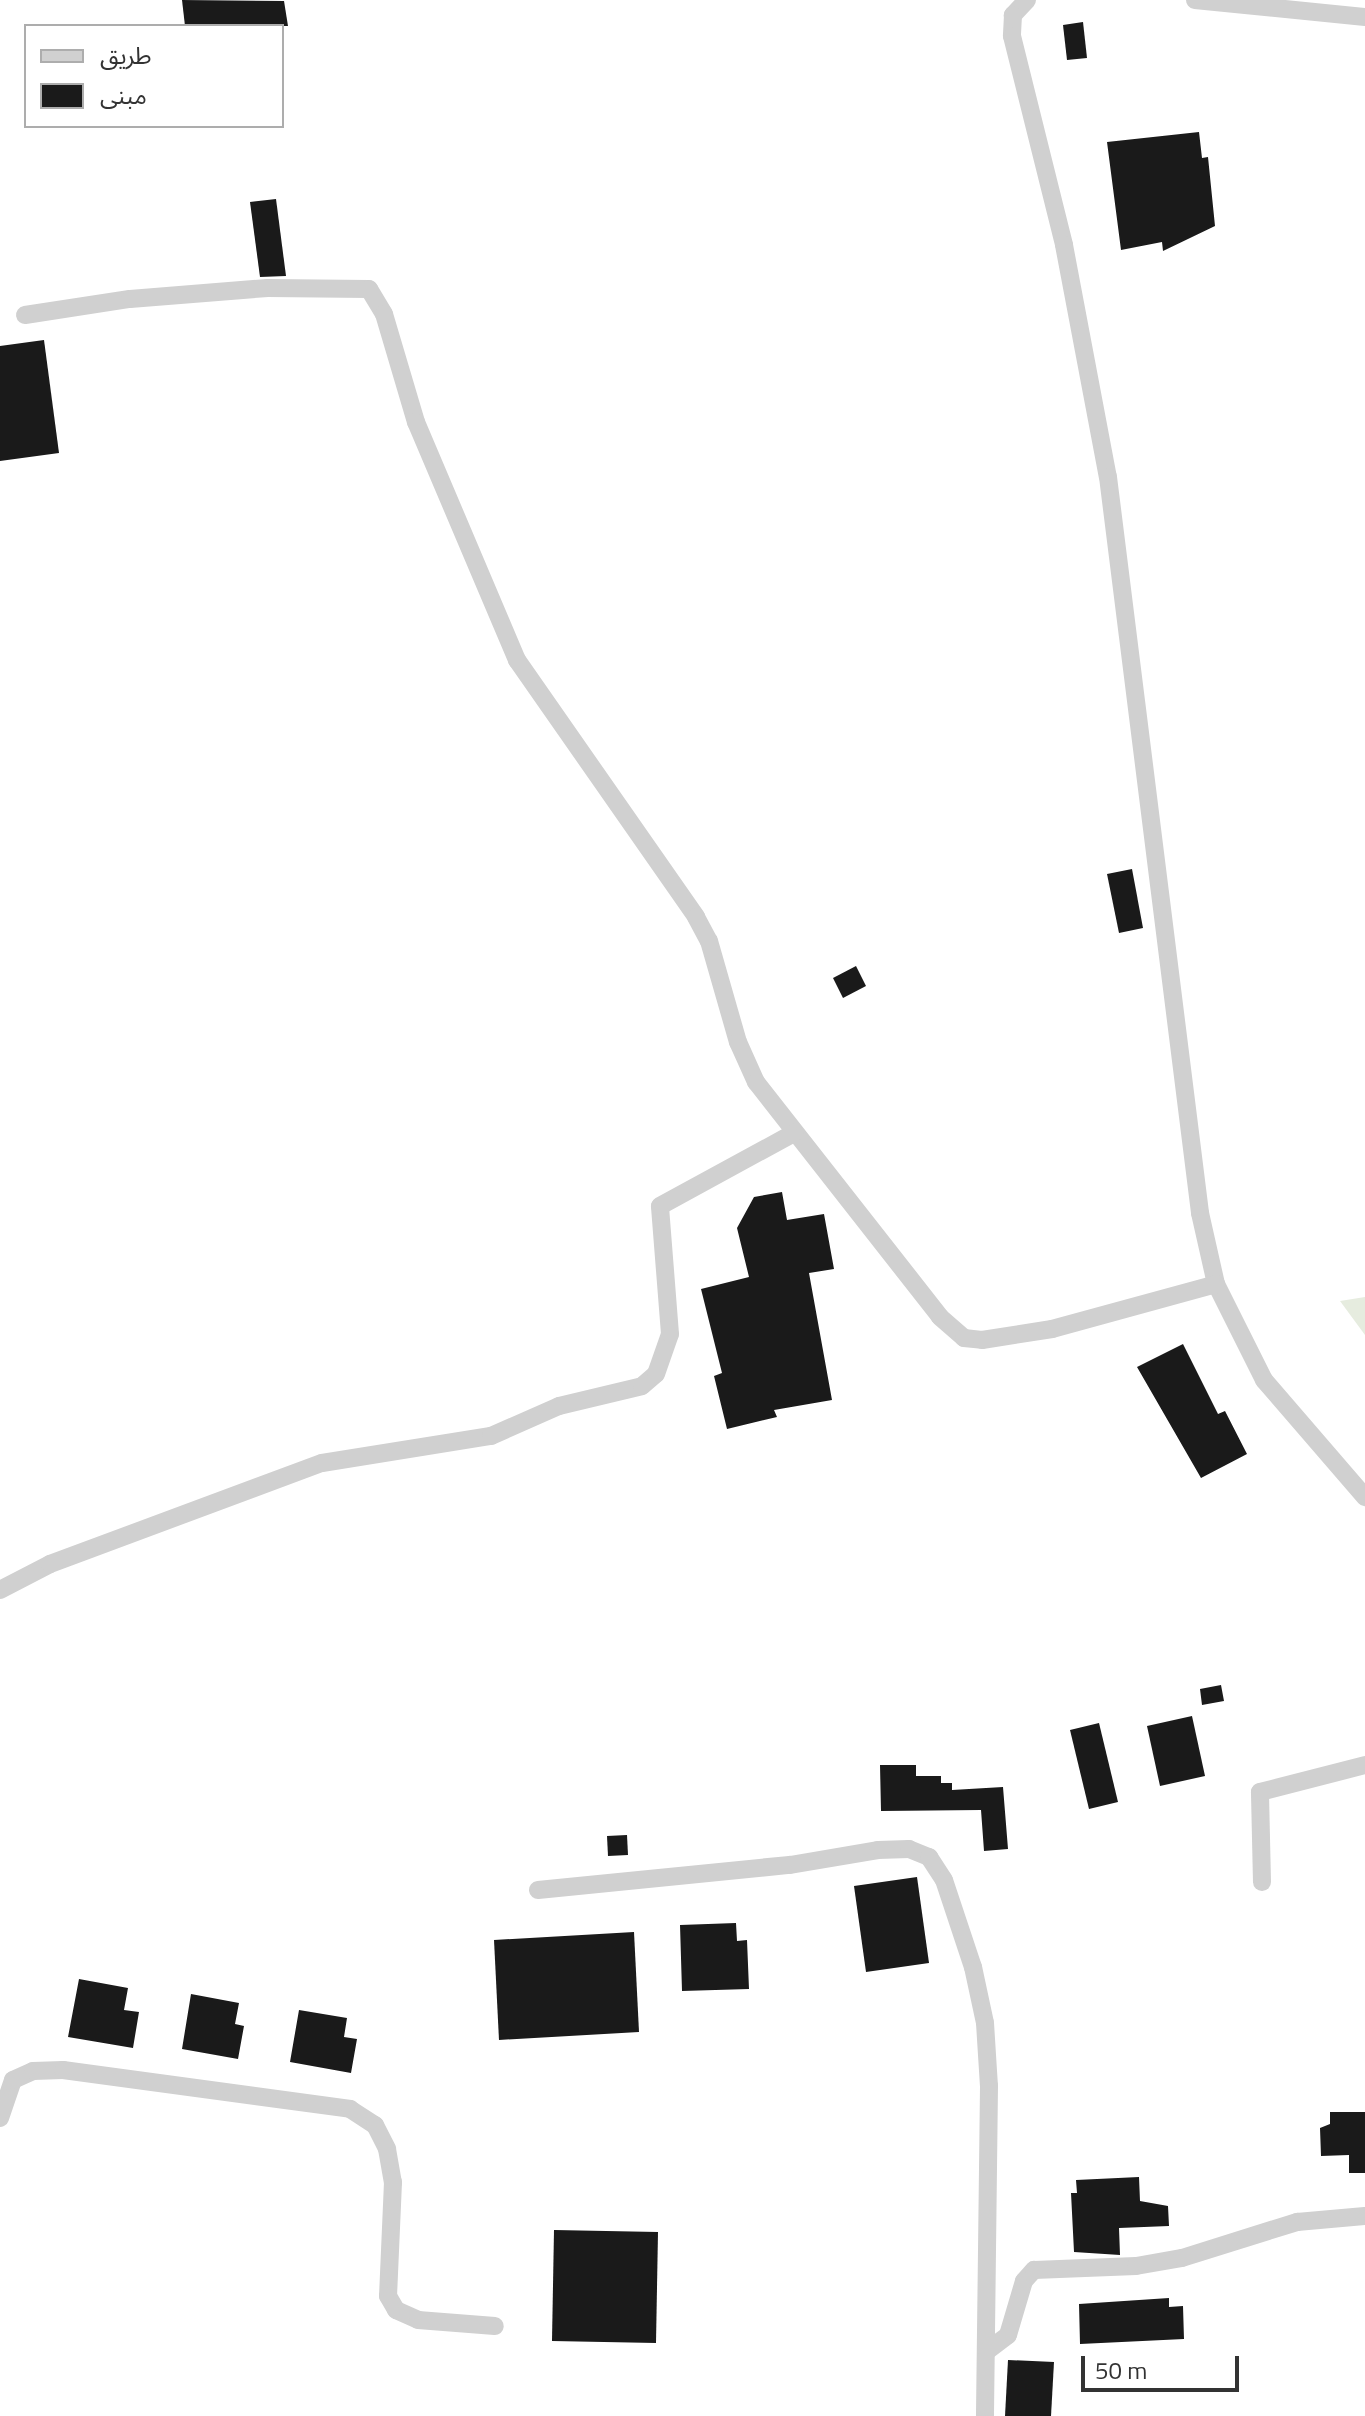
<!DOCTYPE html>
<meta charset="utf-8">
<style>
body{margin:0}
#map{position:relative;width:1365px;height:2416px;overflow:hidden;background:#fff;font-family:"Titillium Web","Noto Sans Arabic",sans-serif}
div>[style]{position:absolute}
.green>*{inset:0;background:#e6ecdf}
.building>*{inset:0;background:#1a1a1a}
.minor>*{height:18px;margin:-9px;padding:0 9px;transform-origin:9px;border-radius:9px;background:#d0d0d0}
span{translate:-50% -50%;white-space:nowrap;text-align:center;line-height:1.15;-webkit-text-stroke:8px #fff;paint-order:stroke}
.legend{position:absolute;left:24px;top:24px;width:260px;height:104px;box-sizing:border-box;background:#fff;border:2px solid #adadad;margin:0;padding:10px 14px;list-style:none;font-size:24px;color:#333}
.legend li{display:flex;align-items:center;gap:16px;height:40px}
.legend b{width:40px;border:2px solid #adadad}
.scale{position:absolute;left:1081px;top:2356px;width:158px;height:36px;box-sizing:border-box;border:4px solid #333;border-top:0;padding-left:10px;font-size:24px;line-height:28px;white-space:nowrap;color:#333;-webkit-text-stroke:6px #fff;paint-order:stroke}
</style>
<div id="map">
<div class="green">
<i style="clip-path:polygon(1365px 1297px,1365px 1335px,1340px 1301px)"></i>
</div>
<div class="building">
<i style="clip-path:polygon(182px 0,284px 1px,288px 26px,185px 26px)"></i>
<i style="clip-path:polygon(1083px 22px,1087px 58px,1067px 60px,1063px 25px)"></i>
<i style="clip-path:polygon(1199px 132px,1202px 158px,1208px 157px,1215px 226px,1163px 251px,1162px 242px,1121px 250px,1107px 142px)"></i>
<i style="clip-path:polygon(276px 199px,286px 276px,260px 277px,250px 202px)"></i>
<i style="clip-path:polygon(44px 340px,59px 453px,0 461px,0 346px)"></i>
<i style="clip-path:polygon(1132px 869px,1143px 928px,1119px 933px,1107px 874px)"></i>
<i style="clip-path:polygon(856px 966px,866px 986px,843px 998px,833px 978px)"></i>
<i style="clip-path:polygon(782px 1192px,787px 1220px,824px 1214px,834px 1269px,809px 1273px,832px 1400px,774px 1410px,777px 1417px,727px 1429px,714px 1376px,722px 1373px,701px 1289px,749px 1277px,737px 1228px,754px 1197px)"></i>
<i style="clip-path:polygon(1183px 1344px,1218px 1414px,1225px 1411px,1247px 1454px,1201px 1478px,1137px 1367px)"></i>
<i style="clip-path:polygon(1221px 1685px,1224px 1701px,1202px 1705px,1200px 1689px)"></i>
<i style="clip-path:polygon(1192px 1716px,1205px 1776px,1160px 1786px,1147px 1726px)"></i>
<i style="clip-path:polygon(1099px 1723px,1118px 1802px,1089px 1809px,1070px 1730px)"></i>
<i style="clip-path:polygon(880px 1765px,916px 1765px,916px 1776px,941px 1776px,941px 1783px,952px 1783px,952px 1790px,1003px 1787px,1008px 1849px,984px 1851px,981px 1810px,881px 1811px)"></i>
<i style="clip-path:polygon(627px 1835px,628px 1855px,608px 1856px,607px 1836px)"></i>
<i style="clip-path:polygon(917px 1877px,929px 1963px,866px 1972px,854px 1886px)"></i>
<i style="clip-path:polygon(736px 1923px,737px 1941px,747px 1940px,749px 1989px,682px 1991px,680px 1925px)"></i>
<i style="clip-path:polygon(634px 1932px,639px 2032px,499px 2040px,494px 1940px)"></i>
<i style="clip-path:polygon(79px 1979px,128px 1988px,124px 2010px,139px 2012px,133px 2048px,68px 2037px)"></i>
<i style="clip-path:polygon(191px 1994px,239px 2003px,235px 2024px,244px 2026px,238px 2059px,182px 2049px)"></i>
<i style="clip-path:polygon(299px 2010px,347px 2018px,344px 2037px,357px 2039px,351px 2073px,290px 2062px)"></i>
<i style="clip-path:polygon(1330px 2112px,1365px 2112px,1365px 2173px,1349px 2173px,1349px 2155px,1321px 2156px,1320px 2128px,1330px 2124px)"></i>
<i style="clip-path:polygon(1139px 2177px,1140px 2201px,1168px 2206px,1169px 2226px,1119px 2228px,1120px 2255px,1074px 2252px,1071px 2193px,1077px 2193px,1076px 2180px)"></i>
<i style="clip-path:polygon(554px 2230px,658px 2232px,656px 2343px,552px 2341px)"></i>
<i style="clip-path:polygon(1169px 2298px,1169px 2307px,1183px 2306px,1184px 2339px,1080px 2344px,1079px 2304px)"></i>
<i style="clip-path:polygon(1008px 2360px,1054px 2362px,1051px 2416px,1005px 2416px)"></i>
</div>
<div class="minor">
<i style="left:1027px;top:0;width:21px;rotate:133deg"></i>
<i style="left:1013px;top:15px;width:21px;rotate:93deg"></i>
<i style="left:1012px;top:36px;width:215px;rotate:76deg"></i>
<i style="left:1064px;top:245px;width:236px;rotate:79.3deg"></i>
<i style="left:1108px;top:477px;width:742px;rotate:82.87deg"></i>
<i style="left:1200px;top:1213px;width:73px;rotate:77.3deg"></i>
<i style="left:1216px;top:1284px;width:107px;rotate:63.4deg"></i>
<i style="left:1264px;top:1380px;width:155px;rotate:49.2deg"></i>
<i style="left:1195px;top:0;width:171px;rotate:5.7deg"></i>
<i style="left:25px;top:315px;width:106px;rotate:-8.7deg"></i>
<i style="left:130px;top:299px;width:138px;rotate:-4.6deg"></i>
<i style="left:268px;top:288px;width:101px;rotate:0.6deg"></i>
<i style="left:369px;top:289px;width:29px;rotate:59deg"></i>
<i style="left:384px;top:314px;width:113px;rotate:73.5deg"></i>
<i style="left:416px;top:422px;width:259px;rotate:67deg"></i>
<i style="left:517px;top:660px;width:313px;rotate:55.1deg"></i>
<i style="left:696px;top:917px;width:27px;rotate:62deg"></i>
<i style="left:709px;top:941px;width:105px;rotate:74deg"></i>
<i style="left:738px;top:1042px;width:44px;rotate:65.8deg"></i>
<i style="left:756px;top:1082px;width:298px;rotate:51.9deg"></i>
<i style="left:940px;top:1317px;width:32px;rotate:41deg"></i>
<i style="left:964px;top:1338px;width:18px;rotate:6deg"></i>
<i style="left:982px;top:1340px;width:71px;rotate:-8.9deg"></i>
<i style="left:1052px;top:1329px;width:170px;rotate:-15.3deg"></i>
<i style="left:0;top:1590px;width:56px;rotate:-27.5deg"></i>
<i style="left:50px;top:1564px;width:290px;rotate:-20.4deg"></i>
<i style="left:322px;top:1463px;width:171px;rotate:-9.1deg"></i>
<i style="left:491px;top:1436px;width:74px;rotate:-23.8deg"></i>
<i style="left:559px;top:1406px;width:85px;rotate:-13.5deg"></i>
<i style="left:642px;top:1386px;width:18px;rotate:-41deg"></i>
<i style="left:656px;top:1374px;width:42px;rotate:-70.7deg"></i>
<i style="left:670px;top:1334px;width:128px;rotate:-94.5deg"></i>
<i style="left:660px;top:1206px;width:153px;rotate:-28.6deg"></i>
<i style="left:1262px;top:1882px;width:90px;rotate:-91.3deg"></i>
<i style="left:1260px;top:1792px;width:108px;rotate:-14.4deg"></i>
<i style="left:538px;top:1890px;width:253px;rotate:-5.7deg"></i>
<i style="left:790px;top:1865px;width:89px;rotate:-9.7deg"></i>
<i style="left:878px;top:1850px;width:31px;rotate:-2deg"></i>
<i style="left:909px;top:1849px;width:22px;rotate:22deg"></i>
<i style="left:929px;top:1857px;width:27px;rotate:57deg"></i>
<i style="left:944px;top:1880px;width:92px;rotate:71.6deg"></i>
<i style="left:973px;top:1967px;width:57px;rotate:77.9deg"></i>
<i style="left:985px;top:2023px;width:63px;rotate:86.4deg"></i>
<i style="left:989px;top:2086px;width:330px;rotate:90.7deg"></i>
<i style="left:0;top:2118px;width:40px;rotate:-71.1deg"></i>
<i style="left:13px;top:2080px;width:22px;rotate:-24deg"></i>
<i style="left:33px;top:2071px;width:30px;rotate:-2deg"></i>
<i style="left:63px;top:2070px;width:290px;rotate:7.7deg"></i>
<i style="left:350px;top:2109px;width:30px;rotate:33deg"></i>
<i style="left:375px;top:2125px;width:27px;rotate:63deg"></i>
<i style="left:387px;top:2149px;width:34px;rotate:80deg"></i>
<i style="left:393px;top:2182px;width:114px;rotate:92.5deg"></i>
<i style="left:388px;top:2296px;width:16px;rotate:60deg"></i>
<i style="left:396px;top:2310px;width:24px;rotate:24deg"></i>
<i style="left:418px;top:2320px;width:77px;rotate:4.5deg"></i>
<i style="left:987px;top:2351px;width:26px;rotate:-37deg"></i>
<i style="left:1008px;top:2335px;width:56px;rotate:-73.5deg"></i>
<i style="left:1024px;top:2281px;width:15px;rotate:-48deg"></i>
<i style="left:1034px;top:2270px;width:102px;rotate:-2.2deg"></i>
<i style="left:1136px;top:2266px;width:47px;rotate:-9.9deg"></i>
<i style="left:1182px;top:2258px;width:121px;rotate:-17.4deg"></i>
<i style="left:1297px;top:2222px;width:68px;rotate:-5deg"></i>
</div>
<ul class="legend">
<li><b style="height:10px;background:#d0d0d0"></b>طريق</li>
<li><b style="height:22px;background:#1a1a1a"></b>مبنى</li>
</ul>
<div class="scale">50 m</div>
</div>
